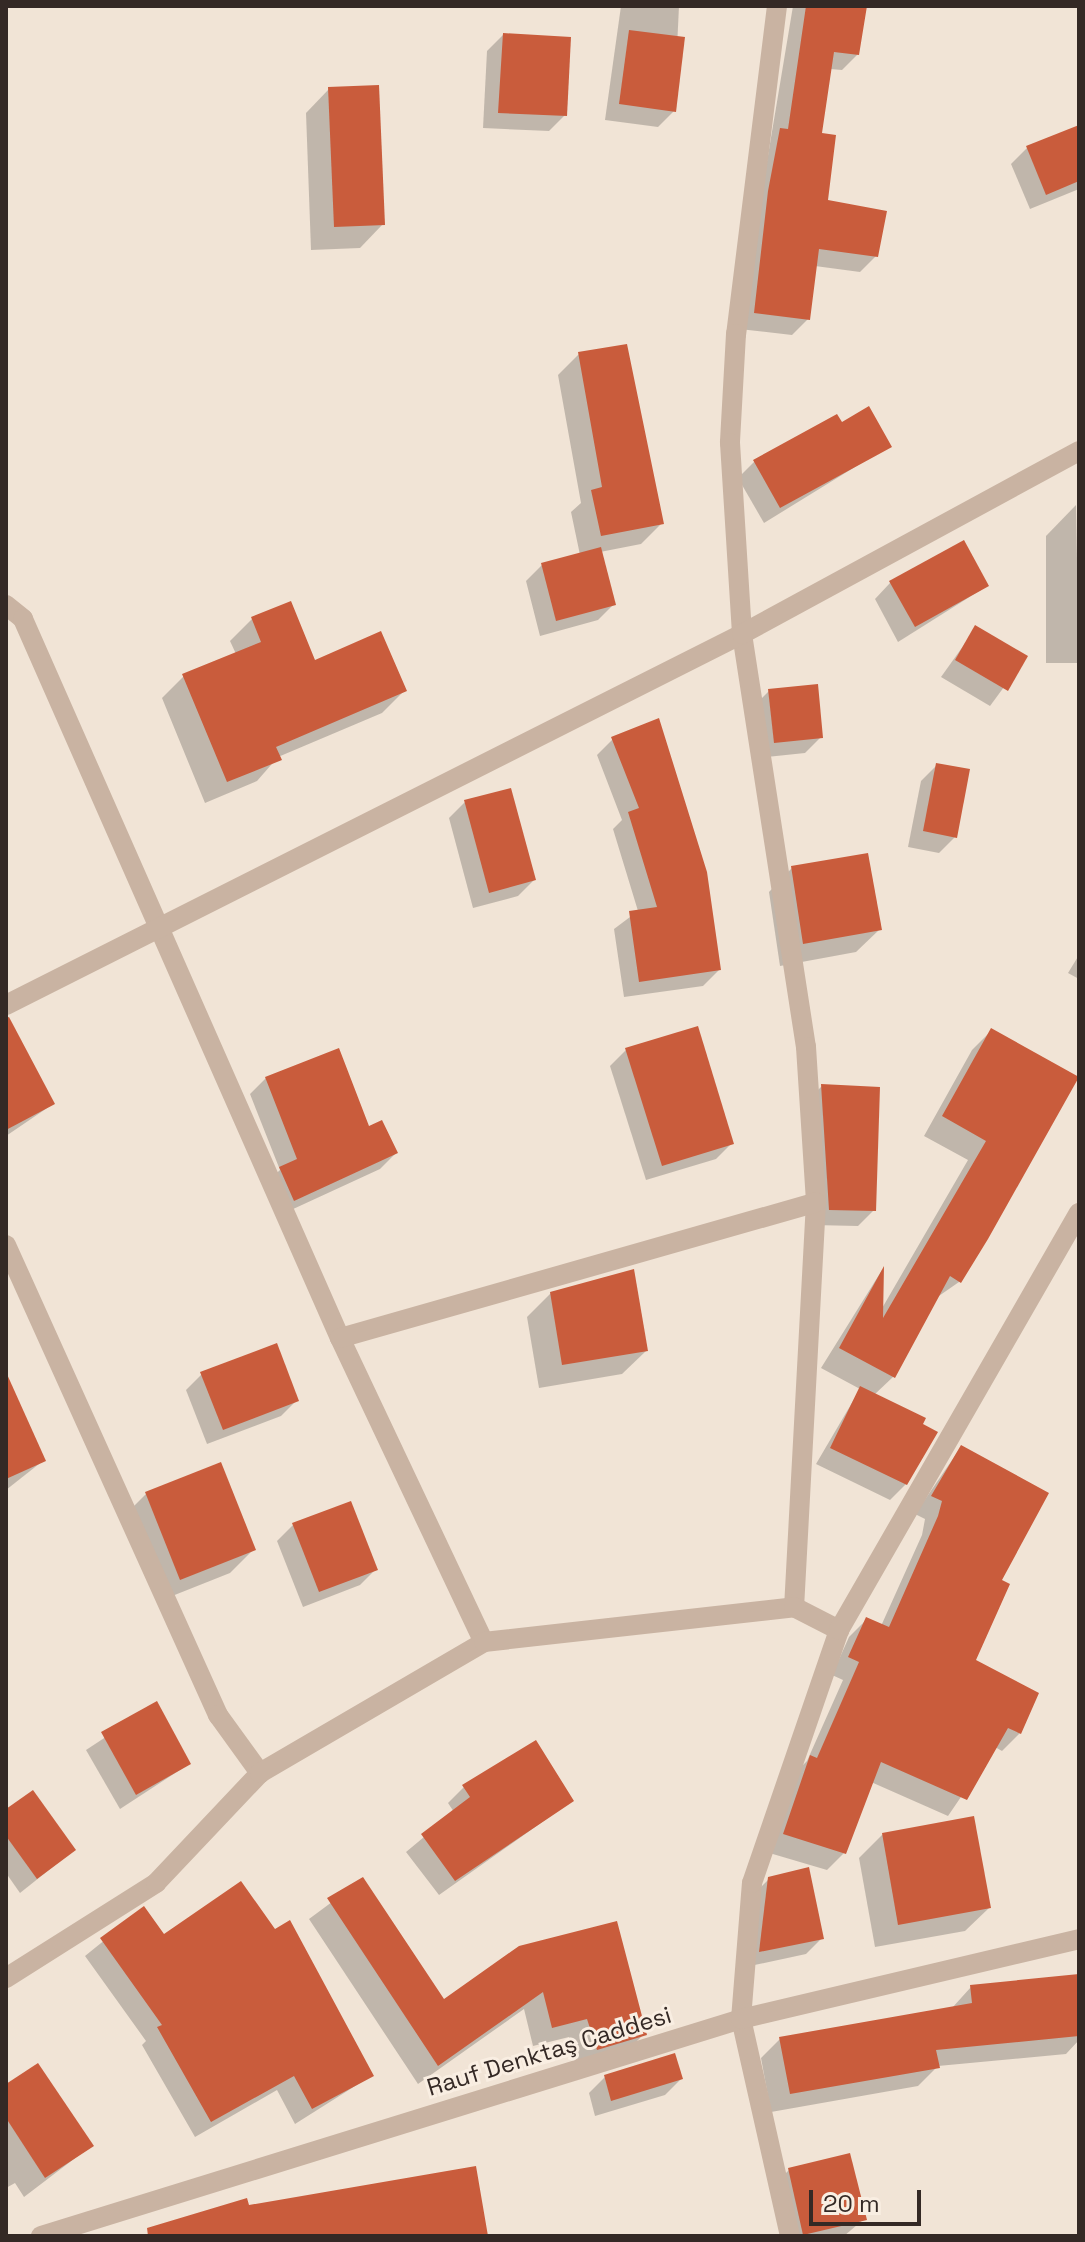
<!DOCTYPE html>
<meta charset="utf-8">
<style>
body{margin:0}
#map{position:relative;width:1085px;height:2242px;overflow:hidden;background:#f1e4d6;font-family:"Space Grotesk",sans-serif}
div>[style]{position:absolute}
.shadow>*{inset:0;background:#0003}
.building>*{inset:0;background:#c95c3c}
.minor>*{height:20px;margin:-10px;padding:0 10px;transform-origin:10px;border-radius:10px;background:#c9b3a2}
.tertiary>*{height:20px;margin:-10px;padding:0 10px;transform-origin:10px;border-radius:10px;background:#c9b3a2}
span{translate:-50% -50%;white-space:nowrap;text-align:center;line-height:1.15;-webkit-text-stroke:6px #f9eee2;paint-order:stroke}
.street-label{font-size:24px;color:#342925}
.frame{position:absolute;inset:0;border:8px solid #342925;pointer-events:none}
.scale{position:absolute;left:809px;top:2190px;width:112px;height:36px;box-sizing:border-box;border:4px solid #342925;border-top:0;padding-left:10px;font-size:24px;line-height:28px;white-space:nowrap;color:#342925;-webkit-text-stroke:6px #f9eee2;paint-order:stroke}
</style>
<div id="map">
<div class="shadow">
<i style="clip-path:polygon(621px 6px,679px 6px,674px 111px,658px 127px,605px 120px)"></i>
<i style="clip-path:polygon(793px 6px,865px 6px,858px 54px,842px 70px,830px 69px,820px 135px,826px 202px,876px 256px,860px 272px,815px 266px,808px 319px,792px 335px,739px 329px)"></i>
<i style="clip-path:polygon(503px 35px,565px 115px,549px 131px,483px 128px,487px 51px)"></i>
<i style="clip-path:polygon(329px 89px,383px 224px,360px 248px,311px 250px,306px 113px)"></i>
<i style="clip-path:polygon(1079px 131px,1079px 189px,1030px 209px,1011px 164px,1027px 148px)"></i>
<i style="clip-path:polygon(579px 354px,662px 523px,641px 544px,600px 552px,614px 604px,598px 620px,540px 636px,526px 581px,542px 565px,580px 555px,571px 512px,581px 503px,558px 375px)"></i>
<i style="clip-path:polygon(841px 424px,889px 446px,764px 523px,738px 478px,754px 462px)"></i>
<i style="clip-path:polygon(1076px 505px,1079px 663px,1046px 663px,1046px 536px)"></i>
<i style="clip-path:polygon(890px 583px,987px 586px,898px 642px,875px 599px)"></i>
<i style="clip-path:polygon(252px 619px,314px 663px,404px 691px,382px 713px,278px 757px,257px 781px,205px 803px,162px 698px,184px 676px,236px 654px,230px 641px)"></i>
<i style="clip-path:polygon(976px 628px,1026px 657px,990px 706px,941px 677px)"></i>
<i style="clip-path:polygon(769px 691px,821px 737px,805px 753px,758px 758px,753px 707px)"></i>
<i style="clip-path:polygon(613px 739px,719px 970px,703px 986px,624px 997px,614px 929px,638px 911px,613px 829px,622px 820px,597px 755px)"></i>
<i style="clip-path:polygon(937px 765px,955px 837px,939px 853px,908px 847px,921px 781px)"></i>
<i style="clip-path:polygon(465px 802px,534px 880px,518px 896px,473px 908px,449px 818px)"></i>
<i style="clip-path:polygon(792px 868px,880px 929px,856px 952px,780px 966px,769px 892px)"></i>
<i style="clip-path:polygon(1079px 955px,1079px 979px,1068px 973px)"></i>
<i style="clip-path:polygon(991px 1031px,1076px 1078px,959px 1282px,936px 1298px,893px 1377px,874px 1395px,906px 1484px,890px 1500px,816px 1464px,860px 1389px,821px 1368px,882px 1270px,881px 1310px,968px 1160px,924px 1136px,972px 1050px)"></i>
<i style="clip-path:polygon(6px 1046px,53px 1104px,6px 1136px)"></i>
<i style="clip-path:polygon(626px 1050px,732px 1143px,716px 1159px,646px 1180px,610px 1066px)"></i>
<i style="clip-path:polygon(266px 1078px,368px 1129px,396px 1153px,380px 1169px,278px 1216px,264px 1185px,280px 1170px,250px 1094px)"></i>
<i style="clip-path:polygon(822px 1086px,874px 1210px,858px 1226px,813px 1225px,806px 1102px)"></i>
<i style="clip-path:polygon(551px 1293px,646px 1351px,622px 1374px,539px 1388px,527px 1317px)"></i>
<i style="clip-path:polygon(202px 1374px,297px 1400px,281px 1416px,207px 1444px,186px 1390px)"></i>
<i style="clip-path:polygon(6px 1381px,44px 1460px,6px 1490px)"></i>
<i style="clip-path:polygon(961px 1447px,999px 1581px,974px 1660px,1020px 1733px,1002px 1751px,995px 1747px,948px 1816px,871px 1782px,844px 1853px,827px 1870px,766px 1852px,793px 1775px,807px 1761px,843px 1680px,832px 1675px,849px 1637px,866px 1620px,881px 1626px,922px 1535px,925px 1519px,915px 1514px)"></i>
<i style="clip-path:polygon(146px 1494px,253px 1550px,230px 1573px,157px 1602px,123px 1517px)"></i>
<i style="clip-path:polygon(293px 1525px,376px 1569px,360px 1585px,303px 1607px,277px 1541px)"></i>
<i style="clip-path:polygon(156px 1704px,189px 1764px,120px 1809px,86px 1750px)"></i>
<i style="clip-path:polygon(464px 1787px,572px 1801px,439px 1895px,406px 1852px,454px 1812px,448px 1803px)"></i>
<i style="clip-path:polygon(6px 1812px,74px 1850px,20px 1893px,6px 1873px)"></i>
<i style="clip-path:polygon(883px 1834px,989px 1908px,965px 1931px,875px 1947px,859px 1858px)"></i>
<i style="clip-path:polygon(363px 1879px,443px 2001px,519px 1948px,644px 2034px,625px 2053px,578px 2068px,569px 2037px,533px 2046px,524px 2009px,418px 2084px,309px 1919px)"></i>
<i style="clip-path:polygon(769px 1879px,822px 1938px,806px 1954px,745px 1967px,753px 1895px)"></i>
<i style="clip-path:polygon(143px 1909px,163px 1937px,371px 2076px,295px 2124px,277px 2090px,195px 2137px,142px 2045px,146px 2041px,85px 1956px)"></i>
<i style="clip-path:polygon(1079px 1976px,1079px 2040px,1066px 2054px,938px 2066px,918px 2086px,771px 2112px,761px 2058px,780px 2039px,952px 2008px,971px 1987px)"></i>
<i style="clip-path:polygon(605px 2077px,681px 2079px,665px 2095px,595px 2116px,589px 2093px)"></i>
<i style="clip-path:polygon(6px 2087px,91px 2146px,24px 2197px,15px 2183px,6px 2188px)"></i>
<i style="clip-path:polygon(789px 2170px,864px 2219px,844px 2236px,784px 2236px,773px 2186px)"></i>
</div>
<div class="building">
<i style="clip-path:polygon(806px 6px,867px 6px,859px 55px,834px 52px,822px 133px,836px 135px,828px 200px,887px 211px,878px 257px,819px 249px,810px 320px,754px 313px,768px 191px,780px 128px,788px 129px)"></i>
<i style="clip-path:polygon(629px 30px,685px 37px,676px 112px,619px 104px)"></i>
<i style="clip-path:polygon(503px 33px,571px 37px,567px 116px,498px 113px)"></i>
<i style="clip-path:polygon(379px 85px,385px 225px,334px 227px,328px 87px)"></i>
<i style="clip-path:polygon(1079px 125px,1079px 181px,1046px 195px,1026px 146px)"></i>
<i style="clip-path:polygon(627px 344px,664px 524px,601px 536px,591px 490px,602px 487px,578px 352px)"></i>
<i style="clip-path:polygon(869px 406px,892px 447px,780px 508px,753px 460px,837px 414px,842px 422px)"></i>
<i style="clip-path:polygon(964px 540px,989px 586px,915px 627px,889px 581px)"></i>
<i style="clip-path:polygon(601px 547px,616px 605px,556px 621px,541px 563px)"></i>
<i style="clip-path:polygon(291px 601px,315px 660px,381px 631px,407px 691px,276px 747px,282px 760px,227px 782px,182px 674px,261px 642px,251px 617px)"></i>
<i style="clip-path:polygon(975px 625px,1028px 656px,1008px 691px,955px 660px)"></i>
<i style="clip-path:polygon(818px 684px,823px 738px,774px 743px,768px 689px)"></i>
<i style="clip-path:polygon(659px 718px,707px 872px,721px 970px,639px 982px,629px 911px,657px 907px,628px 812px,639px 808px,611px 737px)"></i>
<i style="clip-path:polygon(936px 763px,970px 769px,957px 838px,923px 831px)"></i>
<i style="clip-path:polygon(511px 788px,536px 880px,489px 893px,464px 800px)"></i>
<i style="clip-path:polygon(868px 853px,882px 930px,803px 944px,791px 866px)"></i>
<i style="clip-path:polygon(9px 1017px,55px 1104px,6px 1130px,6px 1018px)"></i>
<i style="clip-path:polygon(698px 1026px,734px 1144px,662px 1166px,625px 1048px)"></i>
<i style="clip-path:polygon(991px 1028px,1079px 1077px,988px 1239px,961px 1283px,950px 1276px,895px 1378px,839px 1348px,884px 1266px,883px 1318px,986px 1141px,942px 1116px)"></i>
<i style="clip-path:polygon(339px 1048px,369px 1126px,382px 1120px,398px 1153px,294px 1201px,279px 1167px,297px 1159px,265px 1077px)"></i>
<i style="clip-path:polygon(821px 1084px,880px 1087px,876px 1211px,829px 1210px)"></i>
<i style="clip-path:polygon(634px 1269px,648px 1351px,562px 1365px,550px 1292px)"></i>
<i style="clip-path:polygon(277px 1343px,299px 1401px,223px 1430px,200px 1372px)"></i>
<i style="clip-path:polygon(6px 1372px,46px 1461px,6px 1479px)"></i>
<i style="clip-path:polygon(860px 1386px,926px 1418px,923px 1424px,938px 1432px,907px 1485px,830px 1448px)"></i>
<i style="clip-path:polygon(961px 1445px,1049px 1493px,1002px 1580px,1010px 1584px,976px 1660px,1039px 1693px,1021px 1734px,1008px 1728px,967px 1800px,881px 1762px,846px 1854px,783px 1834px,810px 1755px,817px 1758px,859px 1662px,848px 1657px,866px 1617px,889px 1627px,938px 1516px,942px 1501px,931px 1496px)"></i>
<i style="clip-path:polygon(221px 1462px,256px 1550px,180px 1580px,145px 1492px)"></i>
<i style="clip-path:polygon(351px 1501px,378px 1570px,319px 1592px,292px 1523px)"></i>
<i style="clip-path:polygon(157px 1701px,191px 1764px,136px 1795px,101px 1732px)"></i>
<i style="clip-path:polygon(536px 1740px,574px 1801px,455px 1881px,421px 1834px,470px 1797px,462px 1785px)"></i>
<i style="clip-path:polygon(33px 1790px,76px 1850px,37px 1879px,6px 1836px,6px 1809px)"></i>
<i style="clip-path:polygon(974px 1816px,991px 1908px,898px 1925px,882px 1833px)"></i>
<i style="clip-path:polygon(809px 1867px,824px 1939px,759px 1952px,768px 1877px)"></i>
<i style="clip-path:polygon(363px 1877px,444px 1999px,519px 1946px,617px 1921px,647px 2035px,597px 2050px,587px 2019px,552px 2028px,543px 1992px,438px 2066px,327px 1898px)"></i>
<i style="clip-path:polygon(241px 1881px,275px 1929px,290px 1920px,374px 2076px,312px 2109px,294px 2076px,211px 2122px,157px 2027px,162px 2025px,100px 1938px,144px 1906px,164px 1934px)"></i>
<i style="clip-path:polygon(1079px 1974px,1079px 2036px,936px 2050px,940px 2068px,790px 2094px,779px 2037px,972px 2003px,970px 1985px)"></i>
<i style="clip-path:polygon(675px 2053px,683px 2079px,611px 2101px,604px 2075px)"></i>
<i style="clip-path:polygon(38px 2063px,94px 2146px,45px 2178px,6px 2118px,6px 2084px)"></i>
<i style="clip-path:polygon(850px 2153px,867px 2220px,803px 2235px,788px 2168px)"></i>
<i style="clip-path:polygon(476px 2166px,488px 2236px,148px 2236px,147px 2228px,247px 2198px,249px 2205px)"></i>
</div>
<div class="minor">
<i style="left:777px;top:6px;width:331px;rotate:97.1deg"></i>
<i style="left:736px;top:334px;width:109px;rotate:93.2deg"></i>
<i style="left:730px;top:443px;width:191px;rotate:86.4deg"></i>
<i style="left:742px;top:634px;width:418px;rotate:81.2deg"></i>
<i style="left:806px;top:1047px;width:155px;rotate:86.3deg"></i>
<i style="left:816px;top:1202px;width:406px;rotate:93.1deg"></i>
<i style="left:6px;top:605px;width:22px;rotate:39deg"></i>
<i style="left:23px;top:619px;width:786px;rotate:66.21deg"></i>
<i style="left:340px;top:1338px;width:336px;rotate:64.7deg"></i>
<i style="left:6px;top:1005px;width:824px;rotate:-26.75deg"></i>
<i style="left:742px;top:634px;width:383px;rotate:-28.5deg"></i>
<i style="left:6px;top:1245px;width:516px;rotate:65.72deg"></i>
<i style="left:218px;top:1715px;width:72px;rotate:54.1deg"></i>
<i style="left:340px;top:1338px;width:495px;rotate:-15.9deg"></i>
<i style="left:6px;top:1978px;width:178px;rotate:-32.3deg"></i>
<i style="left:156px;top:1883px;width:151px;rotate:-46.6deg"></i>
<i style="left:260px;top:1773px;width:259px;rotate:-30.3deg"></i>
<i style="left:484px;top:1642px;width:312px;rotate:-6.4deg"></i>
<i style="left:794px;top:1607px;width:51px;rotate:27.1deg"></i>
<i style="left:790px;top:2236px;width:222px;rotate:-102.7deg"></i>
<i style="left:741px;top:2019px;width:136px;rotate:-85.4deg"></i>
<i style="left:752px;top:1883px;width:268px;rotate:-71deg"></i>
<i style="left:839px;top:1630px;width:481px;rotate:-60.1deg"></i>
</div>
<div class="tertiary">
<i style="left:41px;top:2236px;width:733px;rotate:-17.22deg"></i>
<i style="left:741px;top:2019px;width:347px;rotate:-13.3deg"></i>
</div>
<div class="street-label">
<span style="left:549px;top:2051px;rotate:-17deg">Rauf Denktaş Caddesi</span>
</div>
<div class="frame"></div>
<div class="scale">20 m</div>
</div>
